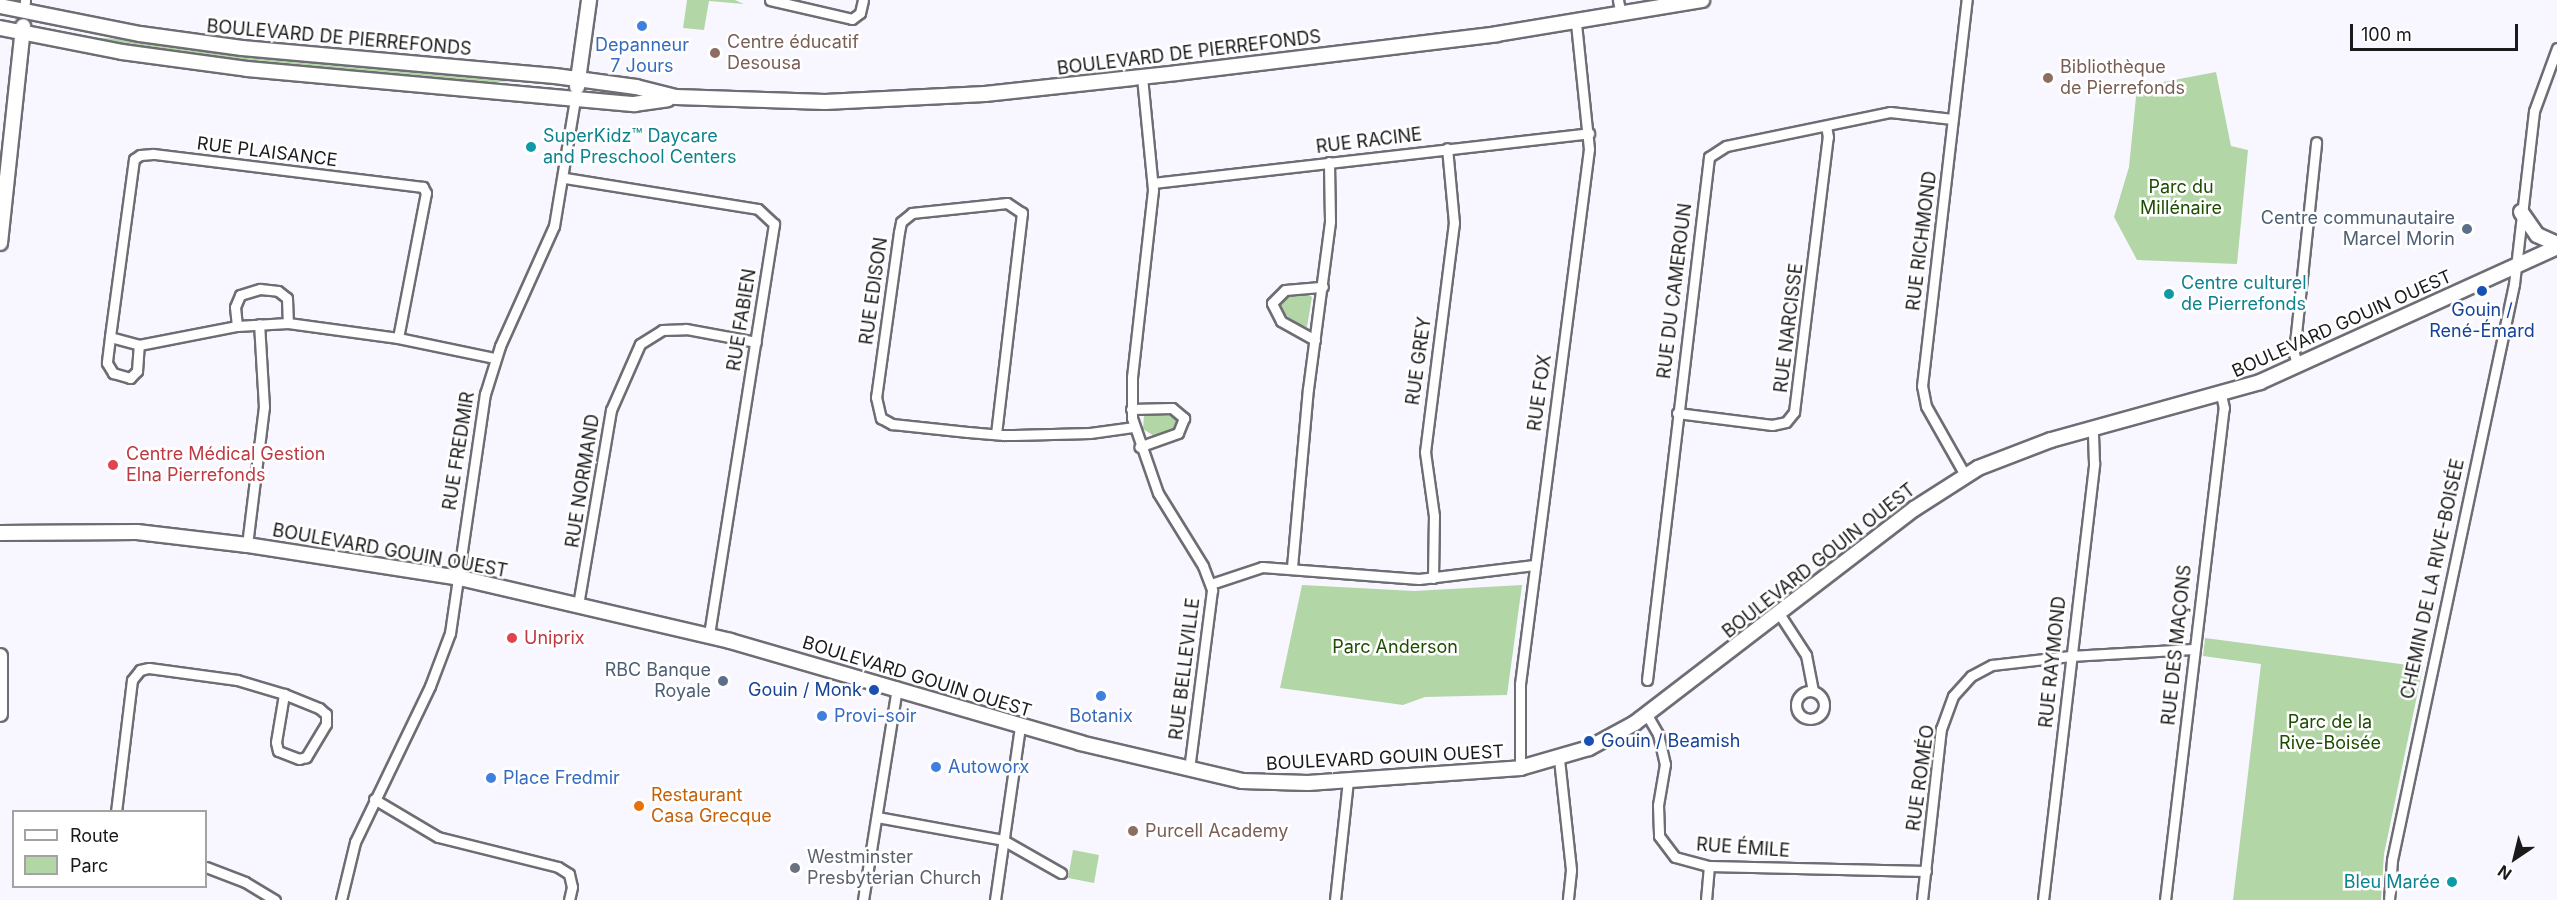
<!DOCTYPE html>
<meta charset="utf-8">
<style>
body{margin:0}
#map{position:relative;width:2557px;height:900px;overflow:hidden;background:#f8f7ff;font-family:Inter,sans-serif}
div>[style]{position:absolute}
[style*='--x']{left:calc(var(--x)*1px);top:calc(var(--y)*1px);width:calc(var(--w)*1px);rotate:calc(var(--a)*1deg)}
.green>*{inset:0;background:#b3d6a6}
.roads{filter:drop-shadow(2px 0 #6e6d74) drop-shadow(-2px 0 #6e6d74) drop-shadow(0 2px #6e6d74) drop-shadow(0 -2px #6e6d74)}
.street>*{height:9px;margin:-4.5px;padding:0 4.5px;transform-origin:4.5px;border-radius:4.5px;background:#fff}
.street>.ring{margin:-4.5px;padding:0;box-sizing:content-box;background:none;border:9px solid #fff;border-radius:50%}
.secondary>*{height:14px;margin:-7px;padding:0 7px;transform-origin:7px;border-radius:7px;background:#fff}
.dots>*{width:16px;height:16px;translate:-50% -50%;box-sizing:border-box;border:3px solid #fff;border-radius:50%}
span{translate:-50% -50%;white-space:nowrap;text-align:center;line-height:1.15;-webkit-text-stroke:5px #fff;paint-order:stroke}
.street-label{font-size:18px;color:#1a1a1c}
.education-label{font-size:18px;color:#785e54}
.left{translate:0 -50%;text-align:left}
.shop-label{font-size:18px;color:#366cbe}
.culture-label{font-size:18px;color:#0d838f}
.right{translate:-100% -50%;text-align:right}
.park-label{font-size:18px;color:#1d4d00}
.service-label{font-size:18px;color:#4e5e75}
.transit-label{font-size:18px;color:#164399}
.health-label{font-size:18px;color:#be3a42}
.food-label{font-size:18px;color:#c56008}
.worship-label{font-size:18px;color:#5b616d}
.legend{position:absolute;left:12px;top:810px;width:195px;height:78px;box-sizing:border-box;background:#fff;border:2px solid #a3a3a4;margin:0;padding:8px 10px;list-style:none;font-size:18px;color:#1a1a1c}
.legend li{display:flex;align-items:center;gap:12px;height:30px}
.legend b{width:30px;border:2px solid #a3a3a4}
.north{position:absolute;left:2485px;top:828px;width:60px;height:60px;-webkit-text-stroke:4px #fff;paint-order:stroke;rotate:215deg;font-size:16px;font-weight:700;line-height:24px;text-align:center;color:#1a1a1c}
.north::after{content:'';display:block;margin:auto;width:21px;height:27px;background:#1a1a1c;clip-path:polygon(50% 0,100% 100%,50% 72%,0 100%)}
.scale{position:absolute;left:2350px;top:24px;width:168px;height:27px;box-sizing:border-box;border:3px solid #1a1a1c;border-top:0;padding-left:8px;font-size:18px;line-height:21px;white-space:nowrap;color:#1a1a1c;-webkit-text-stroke:4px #fff;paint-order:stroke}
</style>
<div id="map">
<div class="green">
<div style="clip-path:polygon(687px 0,735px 0,744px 4px,709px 1px,704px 30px,683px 28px)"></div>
<div style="clip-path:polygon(80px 37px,123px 39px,230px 54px,518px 81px,475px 83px,264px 64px)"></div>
<div style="clip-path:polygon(2216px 72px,2231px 146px,2248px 150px,2237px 264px,2137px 260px,2114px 217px,2129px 167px,2137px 87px)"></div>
<div style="clip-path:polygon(1294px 294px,1306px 293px,1312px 297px,1307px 327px,1293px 322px,1279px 308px,1279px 302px)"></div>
<div style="clip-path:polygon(1171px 413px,1178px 421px,1175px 428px,1154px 436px,1143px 429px,1144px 415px)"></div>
<div style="clip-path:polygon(1302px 585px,1414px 591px,1522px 585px,1507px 695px,1425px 697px,1403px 705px,1280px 688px)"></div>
<div style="clip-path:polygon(2205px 638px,2423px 667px,2384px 854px,2381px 900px,2233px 900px,2261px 664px,2203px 656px)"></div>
<div style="clip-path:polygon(1073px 850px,1099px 855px,1094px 883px,1068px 878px)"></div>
</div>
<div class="roads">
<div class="street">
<div style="--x:770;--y:0;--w:84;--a:13"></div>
<div style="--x:852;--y:19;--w:10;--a:-37"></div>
<div style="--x:860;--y:13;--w:13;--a:-77"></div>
<div style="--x:1618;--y:0;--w:15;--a:79"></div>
<div style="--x:24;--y:12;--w:12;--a:-85"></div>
<div style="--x:1142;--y:77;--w:114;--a:84.4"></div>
<div style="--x:1153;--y:190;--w:188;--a:96.4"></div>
<div style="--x:1132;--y:377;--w:41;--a:90"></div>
<div style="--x:1132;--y:418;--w:79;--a:70.9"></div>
<div style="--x:1158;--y:493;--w:86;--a:58.3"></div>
<div style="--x:1203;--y:566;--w:26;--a:69"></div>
<div style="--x:1212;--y:590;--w:181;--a:97.3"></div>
<div style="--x:565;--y:178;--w:195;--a:9.1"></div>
<div style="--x:758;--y:209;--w:22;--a:43"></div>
<div style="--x:774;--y:224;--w:417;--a:99"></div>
<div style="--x:1153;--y:183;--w:439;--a:-6.5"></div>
<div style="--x:237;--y:326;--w:19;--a:-96"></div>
<div style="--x:235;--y:307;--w:13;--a:-67"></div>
<div style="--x:240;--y:295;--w:21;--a:-17"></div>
<div style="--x:260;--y:289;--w:18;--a:6"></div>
<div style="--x:278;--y:291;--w:11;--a:38"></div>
<div style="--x:287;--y:298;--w:25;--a:88"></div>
<div style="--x:110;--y:337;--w:26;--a:97"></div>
<div style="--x:107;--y:363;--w:12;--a:59"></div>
<div style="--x:113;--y:373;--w:18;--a:16"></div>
<div style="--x:130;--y:378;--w:10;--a:-45"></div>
<div style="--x:137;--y:371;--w:26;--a:-86"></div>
<div style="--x:398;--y:338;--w:148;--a:-79.1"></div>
<div style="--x:426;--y:193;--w:7;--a:-117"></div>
<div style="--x:423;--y:187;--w:272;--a:-173"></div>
<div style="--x:153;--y:154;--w:13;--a:176"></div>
<div style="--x:140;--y:155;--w:7;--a:146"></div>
<div style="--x:134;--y:159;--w:180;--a:97.7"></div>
<div style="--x:110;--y:337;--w:30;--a:15"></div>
<div style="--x:139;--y:345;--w:100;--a:-11"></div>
<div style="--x:237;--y:326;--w:51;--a:-3.4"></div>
<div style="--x:288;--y:323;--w:111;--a:7.8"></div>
<div style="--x:398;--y:338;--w:99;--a:11.7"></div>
<div style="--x:1315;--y:340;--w:39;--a:-151"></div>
<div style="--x:1281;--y:321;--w:20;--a:-117"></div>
<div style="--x:1272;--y:303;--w:18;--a:-45"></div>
<div style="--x:1285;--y:290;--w:38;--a:-5"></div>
<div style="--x:2297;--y:366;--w:13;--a:-103"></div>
<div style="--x:2294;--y:353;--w:212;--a:-84"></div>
<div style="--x:1131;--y:409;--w:41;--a:-1.4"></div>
<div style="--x:1172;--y:408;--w:16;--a:40"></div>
<div style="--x:1184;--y:418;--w:16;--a:112"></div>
<div style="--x:1178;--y:433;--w:41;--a:160.3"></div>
<div style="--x:1677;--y:413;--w:96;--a:7.2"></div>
<div style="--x:1772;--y:425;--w:14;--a:-12"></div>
<div style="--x:1786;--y:422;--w:13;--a:-51"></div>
<div style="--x:1794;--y:412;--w:277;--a:-83"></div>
<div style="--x:1828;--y:137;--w:11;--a:-100"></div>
<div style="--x:996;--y:434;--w:223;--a:-83.3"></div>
<div style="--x:1022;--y:213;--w:18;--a:-146"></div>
<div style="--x:1007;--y:203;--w:96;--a:174"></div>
<div style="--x:912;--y:213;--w:14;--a:141"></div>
<div style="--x:901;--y:222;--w:10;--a:101"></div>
<div style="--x:899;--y:232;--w:167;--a:97.9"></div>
<div style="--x:876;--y:397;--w:22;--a:77"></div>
<div style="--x:881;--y:418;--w:13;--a:29"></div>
<div style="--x:892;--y:424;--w:76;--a:6"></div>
<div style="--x:968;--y:432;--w:36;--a:5"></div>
<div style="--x:1004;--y:435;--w:10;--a:0"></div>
<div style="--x:1014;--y:435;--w:76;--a:-1.5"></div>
<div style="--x:1090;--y:433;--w:43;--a:-7.9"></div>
<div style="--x:1965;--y:475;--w:79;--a:-119.5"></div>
<div style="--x:1926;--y:406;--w:20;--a:-101"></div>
<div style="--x:1922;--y:386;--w:389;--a:-83.4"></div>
<div style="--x:247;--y:545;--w:139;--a:-83"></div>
<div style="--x:264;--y:407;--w:83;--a:-93.4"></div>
<div style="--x:1292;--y:567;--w:179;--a:-84.9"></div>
<div style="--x:1308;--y:389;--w:169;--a:-82.5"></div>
<div style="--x:1330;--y:221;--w:59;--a:-91"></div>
<div style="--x:1433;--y:578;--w:62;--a:-89.1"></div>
<div style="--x:1434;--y:516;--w:65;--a:-98"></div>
<div style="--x:1425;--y:452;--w:231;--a:-82.8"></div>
<div style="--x:1454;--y:223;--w:75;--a:-95.3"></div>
<div style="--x:1211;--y:584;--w:54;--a:-18.4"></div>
<div style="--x:1262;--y:567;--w:157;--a:4.4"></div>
<div style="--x:1419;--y:579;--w:116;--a:-6.9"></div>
<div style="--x:578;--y:605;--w:198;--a:-80.4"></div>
<div style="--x:611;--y:410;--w:72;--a:-66.3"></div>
<div style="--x:640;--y:344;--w:26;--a:-32"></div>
<div style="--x:662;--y:330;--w:24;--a:-2"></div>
<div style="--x:686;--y:329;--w:71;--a:10.5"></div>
<div style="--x:1780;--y:615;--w:48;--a:57"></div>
<div style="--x:1806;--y:655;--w:37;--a:79"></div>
<div style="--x:1647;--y:680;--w:527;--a:-83.24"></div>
<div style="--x:1709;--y:157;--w:20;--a:-33"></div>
<div style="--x:1726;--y:146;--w:167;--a:-11.7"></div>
<div style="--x:1890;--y:112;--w:63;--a:6.3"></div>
<div class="ring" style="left:1796px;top:691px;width:19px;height:19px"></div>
<div style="--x:1647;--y:715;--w:22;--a:60"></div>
<div style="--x:1658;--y:734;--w:31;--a:77"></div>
<div style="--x:1665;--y:764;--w:42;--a:99.7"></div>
<div style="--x:1658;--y:805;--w:31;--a:88"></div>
<div style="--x:1659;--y:836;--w:26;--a:53"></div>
<div style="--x:1675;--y:857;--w:35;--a:15"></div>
<div style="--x:1709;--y:866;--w:217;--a:1.3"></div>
<div style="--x:1559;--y:759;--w:112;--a:83.8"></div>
<div style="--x:1571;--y:870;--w:30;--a:96"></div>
<div style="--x:1520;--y:768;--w:84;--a:-90"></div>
<div style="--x:1520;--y:684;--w:539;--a:-82.65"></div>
<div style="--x:1589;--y:149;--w:127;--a:-95.9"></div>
<div style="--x:374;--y:799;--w:74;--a:30.7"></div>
<div style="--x:438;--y:837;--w:124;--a:14"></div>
<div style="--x:558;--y:867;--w:13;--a:32"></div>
<div style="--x:569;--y:874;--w:13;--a:77"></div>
<div style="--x:572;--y:887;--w:13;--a:103"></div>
<div style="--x:116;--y:812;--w:133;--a:-83.1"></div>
<div style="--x:132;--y:680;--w:13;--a:-51"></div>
<div style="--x:140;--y:670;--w:9;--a:-13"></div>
<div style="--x:149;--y:668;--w:89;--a:7.8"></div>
<div style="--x:237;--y:680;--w:49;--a:16.6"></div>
<div style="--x:284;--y:694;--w:38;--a:22"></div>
<div style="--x:319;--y:708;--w:9;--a:41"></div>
<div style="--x:326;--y:714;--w:10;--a:90"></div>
<div style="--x:326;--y:724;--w:39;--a:121"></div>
<div style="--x:306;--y:757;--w:7;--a:164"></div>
<div style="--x:299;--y:759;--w:22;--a:-159"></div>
<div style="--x:278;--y:751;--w:9;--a:-103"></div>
<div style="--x:276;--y:742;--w:49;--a:-80.5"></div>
<div style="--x:877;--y:817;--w:128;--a:10.3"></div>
<div style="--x:1003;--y:840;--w:67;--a:29.6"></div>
<div style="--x:206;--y:867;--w:42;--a:21"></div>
<div style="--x:245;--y:882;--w:35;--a:31"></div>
<div style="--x:341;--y:900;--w:60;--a:-76.4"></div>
<div style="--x:355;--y:842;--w:173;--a:-64.3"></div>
<div style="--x:430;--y:686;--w:57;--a:-69.3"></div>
<div style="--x:450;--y:633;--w:242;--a:-81.7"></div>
<div style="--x:485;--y:394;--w:50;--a:-72.6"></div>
<div style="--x:500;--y:346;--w:132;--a:-65.8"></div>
<div style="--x:554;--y:226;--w:129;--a:-80.6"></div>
<div style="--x:863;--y:900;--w:216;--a:-80.9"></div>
<div style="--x:995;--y:900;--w:176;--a:-81.8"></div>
<div style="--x:1335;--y:900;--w:120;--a:-83.8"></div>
<div style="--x:1706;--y:900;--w:34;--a:-85"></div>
<div style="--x:1922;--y:900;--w:172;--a:-83.7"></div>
<div style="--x:1941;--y:729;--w:35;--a:-70"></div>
<div style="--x:1953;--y:696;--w:27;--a:-48"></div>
<div style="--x:1971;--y:676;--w:24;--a:-28"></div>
<div style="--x:1992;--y:665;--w:79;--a:-6.6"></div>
<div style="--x:2070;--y:656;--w:123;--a:-3.3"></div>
<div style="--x:2043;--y:900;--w:440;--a:-83.3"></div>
<div style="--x:2094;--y:463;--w:34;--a:-92"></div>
<div style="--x:2165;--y:900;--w:496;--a:-83.2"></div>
<div style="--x:2224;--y:408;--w:13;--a:-103"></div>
<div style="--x:2389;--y:900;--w:40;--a:-85.7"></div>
<div style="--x:2392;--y:860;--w:589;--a:-78.04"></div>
<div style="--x:2514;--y:284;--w:174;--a:-83.4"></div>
<div style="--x:2534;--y:111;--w:67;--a:-69.9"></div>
</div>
<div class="secondary">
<div style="--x:0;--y:6;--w:143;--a:11.3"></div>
<div style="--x:140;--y:34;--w:103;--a:7.8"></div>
<div style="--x:242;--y:48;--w:314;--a:5.1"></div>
<div style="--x:555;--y:76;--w:82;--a:7.7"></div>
<div style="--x:636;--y:87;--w:41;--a:14"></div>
<div style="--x:676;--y:97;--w:149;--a:1.9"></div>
<div style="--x:825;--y:102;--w:160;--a:-2.9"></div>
<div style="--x:985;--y:94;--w:193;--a:-6.2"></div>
<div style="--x:1177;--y:73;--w:322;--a:-6.9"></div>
<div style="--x:1497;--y:34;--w:208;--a:-9.4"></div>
<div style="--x:0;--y:28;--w:124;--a:11.1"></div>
<div style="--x:122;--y:52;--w:126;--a:7.7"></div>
<div style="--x:247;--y:69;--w:389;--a:5.2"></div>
<div style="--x:634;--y:104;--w:34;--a:-8"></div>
<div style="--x:577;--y:87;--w:88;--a:-82.1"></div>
<div style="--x:2521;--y:212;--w:28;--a:55"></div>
<div style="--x:2537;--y:235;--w:22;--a:24"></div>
<div style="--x:0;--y:243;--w:218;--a:-83.9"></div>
<div style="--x:0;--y:533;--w:137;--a:-0.4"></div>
<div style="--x:137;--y:532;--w:111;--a:6.7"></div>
<div style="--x:247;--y:545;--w:216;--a:8.8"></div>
<div style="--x:460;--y:578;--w:277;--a:13.1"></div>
<div style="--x:730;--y:641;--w:365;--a:16.2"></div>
<div style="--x:1080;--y:743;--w:166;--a:13.2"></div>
<div style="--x:1242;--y:781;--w:66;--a:1.7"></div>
<div style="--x:1308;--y:783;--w:213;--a:-4"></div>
<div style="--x:1520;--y:768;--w:72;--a:-16.2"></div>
<div style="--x:1589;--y:748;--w:52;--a:-28.5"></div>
<div style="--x:1635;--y:723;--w:352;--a:-37.5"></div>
<div style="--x:1914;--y:509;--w:76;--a:-32.6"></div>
<div style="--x:1978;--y:468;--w:78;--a:-21"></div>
<div style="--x:2051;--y:440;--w:217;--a:-15.5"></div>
<div style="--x:2260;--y:382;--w:326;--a:-24.4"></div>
<div style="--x:0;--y:656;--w:58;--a:90"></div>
</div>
</div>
<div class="dots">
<div style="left:642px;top:26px;background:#3f7fe0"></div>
<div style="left:715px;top:53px;background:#8d6e63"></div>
<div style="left:2048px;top:78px;background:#8d6e63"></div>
<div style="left:531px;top:147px;background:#0f9aa8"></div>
<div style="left:2467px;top:229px;background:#5c6f8a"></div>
<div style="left:2482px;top:291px;background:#1a4fb4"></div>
<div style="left:2169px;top:294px;background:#0f9aa8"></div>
<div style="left:113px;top:465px;background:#e0444e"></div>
<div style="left:512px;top:638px;background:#e0444e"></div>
<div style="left:723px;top:681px;background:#5c6f8a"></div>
<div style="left:874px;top:690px;background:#1a4fb4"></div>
<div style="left:1101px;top:696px;background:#3f7fe0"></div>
<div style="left:822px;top:716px;background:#3f7fe0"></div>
<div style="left:1589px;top:741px;background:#1a4fb4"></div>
<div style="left:936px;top:767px;background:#3f7fe0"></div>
<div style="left:491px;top:778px;background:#3f7fe0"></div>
<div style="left:639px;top:806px;background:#e8710a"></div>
<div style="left:1133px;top:831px;background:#8d6e63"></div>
<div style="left:795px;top:868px;background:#6b7280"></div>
<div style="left:2452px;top:882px;background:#0f9aa8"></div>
</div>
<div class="street-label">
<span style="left:339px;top:38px;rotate:5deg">BOULEVARD DE PIERREFONDS</span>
<span style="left:1189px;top:53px;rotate:-7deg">BOULEVARD DE PIERREFONDS</span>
<span style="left:1369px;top:141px;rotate:-7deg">RUE RACINE</span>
<span style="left:267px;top:152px;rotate:7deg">RUE PLAISANCE</span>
<span style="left:1922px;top:241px;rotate:-83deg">RUE RICHMOND</span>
<span style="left:874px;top:291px;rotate:-82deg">RUE EDISON</span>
<span style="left:1675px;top:291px;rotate:-83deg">RUE DU CAMEROUN</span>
<span style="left:742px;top:320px;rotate:-81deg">RUE FABIEN</span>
<span style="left:2342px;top:324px;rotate:-24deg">BOULEVARD GOUIN OUEST</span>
<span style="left:1789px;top:328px;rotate:-83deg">RUE NARCISSE</span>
<span style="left:1419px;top:361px;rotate:-82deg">RUE GREY</span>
<span style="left:1540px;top:393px;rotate:-82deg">RUE FOX</span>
<span style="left:459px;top:451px;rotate:-81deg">RUE FREDMIR</span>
<span style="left:583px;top:481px;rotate:-81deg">RUE NORMAND</span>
<span style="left:390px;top:551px;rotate:10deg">BOULEVARD GOUIN OUEST</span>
<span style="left:1819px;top:561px;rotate:-38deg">BOULEVARD GOUIN OUEST</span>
<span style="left:2433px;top:579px;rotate:-78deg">CHEMIN DE LA RIVE-BOISÉE</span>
<span style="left:2177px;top:645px;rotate:-84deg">RUE DES MAÇONS</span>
<span style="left:2053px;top:662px;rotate:-84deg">RUE RAYMOND</span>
<span style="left:1185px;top:669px;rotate:-83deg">RUE BELLEVILLE</span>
<span style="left:917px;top:677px;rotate:17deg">BOULEVARD GOUIN OUEST</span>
<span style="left:1385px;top:758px;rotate:-3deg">BOULEVARD GOUIN OUEST</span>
<span style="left:1921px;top:778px;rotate:-82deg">RUE ROMÉO</span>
<span style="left:1743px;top:848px;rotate:4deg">RUE ÉMILE</span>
</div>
<div class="education-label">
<span class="left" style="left:727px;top:53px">Centre éducatif<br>Desousa</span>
<span class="left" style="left:2060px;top:78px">Bibliothèque<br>de Pierrefonds</span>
<span class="left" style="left:1145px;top:831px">Purcell Academy</span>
</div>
<div class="shop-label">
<span style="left:642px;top:56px">Depanneur<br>7 Jours</span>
<span class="left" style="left:834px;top:716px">Provi-soir</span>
<span style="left:1101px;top:716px">Botanix</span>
<span class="left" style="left:948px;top:767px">Autoworx</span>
<span class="left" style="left:503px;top:778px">Place Fredmir</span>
</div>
<div class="culture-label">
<span class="left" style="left:543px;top:147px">SuperKidz™ Daycare<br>and Preschool Centers</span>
<span class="left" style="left:2181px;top:294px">Centre culturel<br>de Pierrefonds</span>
<span class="right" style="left:2440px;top:882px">Bleu Marée</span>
</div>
<div class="park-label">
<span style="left:2181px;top:198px">Parc du<br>Millénaire</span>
<span style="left:1395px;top:647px">Parc Anderson</span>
<span style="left:2330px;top:733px">Parc de la<br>Rive-Boisée</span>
</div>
<div class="service-label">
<span class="right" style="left:2455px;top:229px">Centre communautaire<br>Marcel Morin</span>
<span class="right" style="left:711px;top:681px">RBC Banque<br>Royale</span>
</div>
<div class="transit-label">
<span style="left:2482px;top:321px">Gouin /<br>René-Émard</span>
<span class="right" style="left:862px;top:690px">Gouin / Monk</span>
<span class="left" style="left:1601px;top:741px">Gouin / Beamish</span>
</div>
<div class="health-label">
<span class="left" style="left:126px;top:465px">Centre Médical Gestion<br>Elna Pierrefonds</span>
<span class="left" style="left:524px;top:638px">Uniprix</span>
</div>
<div class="food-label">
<span class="left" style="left:651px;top:806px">Restaurant<br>Casa Grecque</span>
</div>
<div class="worship-label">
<span class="left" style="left:807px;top:868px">Westminster<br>Presbyterian Church</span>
</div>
<ul class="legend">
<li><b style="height:8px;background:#fff"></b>Route</li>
<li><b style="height:16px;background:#b3d6a6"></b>Parc</li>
</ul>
<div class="north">N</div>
<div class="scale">100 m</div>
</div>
